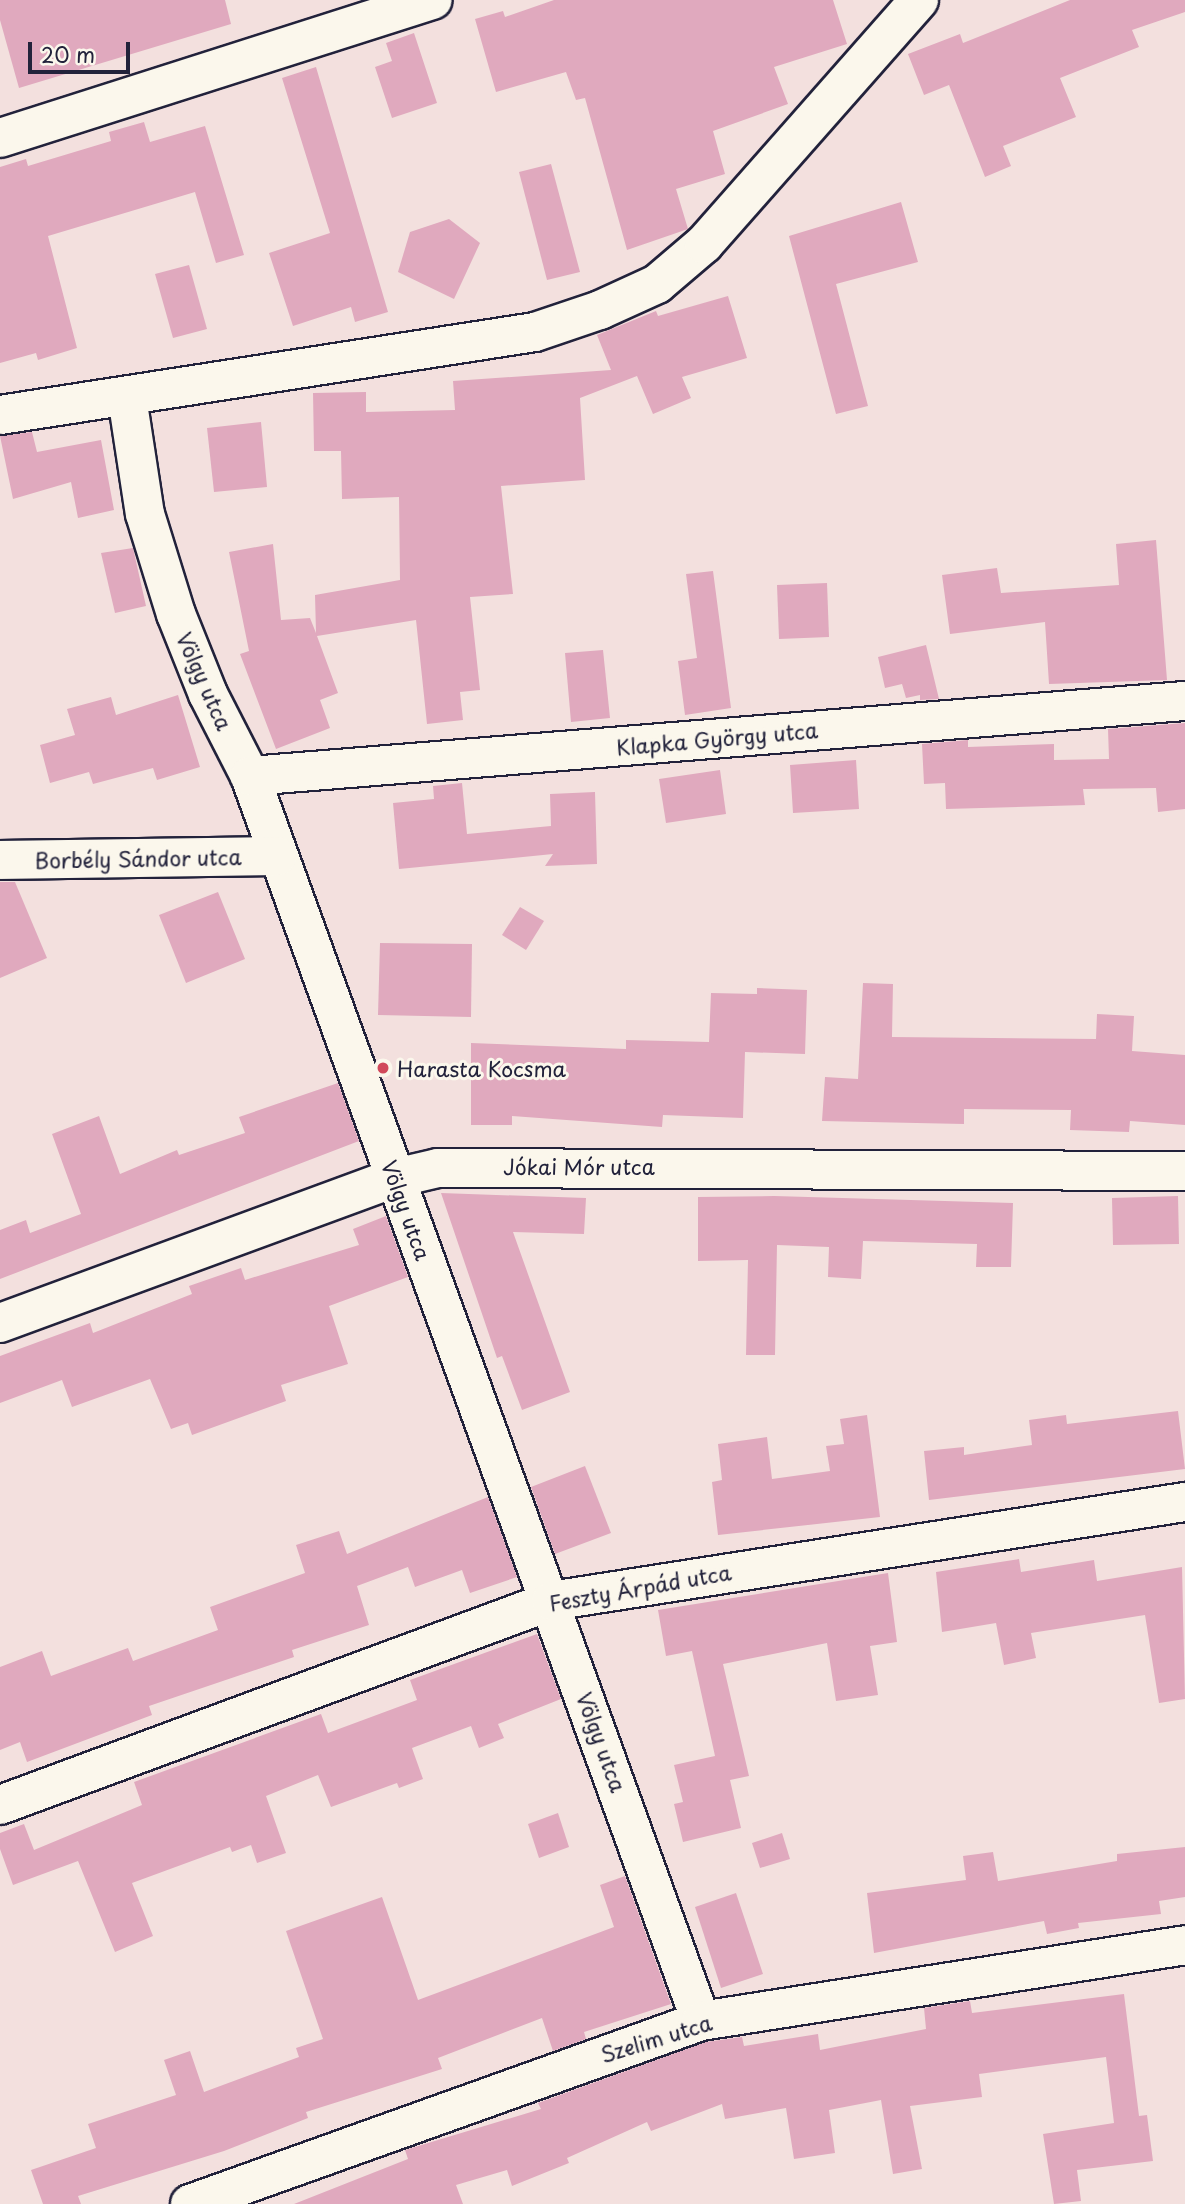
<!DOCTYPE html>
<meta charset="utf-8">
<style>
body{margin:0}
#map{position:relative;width:1185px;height:2204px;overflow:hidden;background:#f3e0de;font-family:"Playpen Sans",sans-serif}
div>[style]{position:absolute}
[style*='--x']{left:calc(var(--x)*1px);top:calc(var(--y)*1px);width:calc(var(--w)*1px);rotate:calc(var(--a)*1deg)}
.building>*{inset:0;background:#e0a9be}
.roads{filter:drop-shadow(2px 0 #22223b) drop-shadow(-2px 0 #22223b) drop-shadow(0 2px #22223b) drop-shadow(0 -2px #22223b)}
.minor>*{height:38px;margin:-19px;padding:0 19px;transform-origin:19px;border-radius:19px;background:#fbf7ec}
.dots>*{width:19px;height:19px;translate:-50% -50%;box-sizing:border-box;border:4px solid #fbf7ec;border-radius:50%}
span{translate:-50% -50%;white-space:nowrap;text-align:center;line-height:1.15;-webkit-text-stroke:6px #fbf7ec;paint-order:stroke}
.street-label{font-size:21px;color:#22223b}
.poi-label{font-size:21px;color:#22223b}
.left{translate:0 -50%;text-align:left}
.scale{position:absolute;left:28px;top:42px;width:102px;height:32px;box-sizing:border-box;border:4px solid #22223b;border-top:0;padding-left:9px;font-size:21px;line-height:24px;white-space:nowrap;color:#22223b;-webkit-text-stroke:5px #fbf7ec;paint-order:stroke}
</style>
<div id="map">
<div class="building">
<div style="clip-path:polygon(0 0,225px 0,231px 24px,19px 88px,0 20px)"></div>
<div style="clip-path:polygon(554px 0,833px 0,847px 44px,774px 67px,788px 104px,713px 131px,725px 174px,676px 189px,688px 229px,627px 250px,585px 98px,576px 100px,566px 72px,496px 92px,475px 19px,503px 11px,505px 17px)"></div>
<div style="clip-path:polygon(1070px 0,1185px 0,1185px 12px,1132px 30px,1139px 47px,1060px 78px,1076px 117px,1003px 146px,1011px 166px,985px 177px,949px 85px,924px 95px,908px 54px,960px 34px,963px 43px)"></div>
<div style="clip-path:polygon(414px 33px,437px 103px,392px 118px,375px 67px,392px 61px,386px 43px)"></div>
<div style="clip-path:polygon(316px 67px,388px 312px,355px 322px,351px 307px,293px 326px,269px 253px,330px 233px,282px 78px)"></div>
<div style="clip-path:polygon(144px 122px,150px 142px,205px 126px,244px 255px,216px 263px,195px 192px,48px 236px,77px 348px,38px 360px,36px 353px,0 363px,0 167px,26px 159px,28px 166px,111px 141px,109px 132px)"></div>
<div style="clip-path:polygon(551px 164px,580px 272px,547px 280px,519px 172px)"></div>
<div style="clip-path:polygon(901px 202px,918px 262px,836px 284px,868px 406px,836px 414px,789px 236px)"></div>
<div style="clip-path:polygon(449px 219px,480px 243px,454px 299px,398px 272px,410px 232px)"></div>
<div style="clip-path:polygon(189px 265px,207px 329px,173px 338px,155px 274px)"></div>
<div style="clip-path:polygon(728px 296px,747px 358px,682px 377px,691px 398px,653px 414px,637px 376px,580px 398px,585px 480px,501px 486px,513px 594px,470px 597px,480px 690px,460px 692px,463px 720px,427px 724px,416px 620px,317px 636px,338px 693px,320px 700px,330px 728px,276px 749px,240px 654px,249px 651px,229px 552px,273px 544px,281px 620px,310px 618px,316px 633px,315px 595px,400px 580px,399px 497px,342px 499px,341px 451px,314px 451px,313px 393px,366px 392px,366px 412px,455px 410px,453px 381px,611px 370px,597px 335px,656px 311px,658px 316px)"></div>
<div style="clip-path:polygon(261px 422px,267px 487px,214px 492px,207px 428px)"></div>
<div style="clip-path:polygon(32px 432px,37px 452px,101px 440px,114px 510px,78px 518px,71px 482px,13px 499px,0 436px)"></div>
<div style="clip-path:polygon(1156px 540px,1167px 680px,1049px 684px,1045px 622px,950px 634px,942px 575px,997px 568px,1001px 593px,1119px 585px,1116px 544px)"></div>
<div style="clip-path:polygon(133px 548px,146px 606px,115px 613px,101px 553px)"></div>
<div style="clip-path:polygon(713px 571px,731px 708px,685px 715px,678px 661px,697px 658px,686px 574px)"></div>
<div style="clip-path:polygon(827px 583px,829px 637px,779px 639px,777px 585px)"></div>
<div style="clip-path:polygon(926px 645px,939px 699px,920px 700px,920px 695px,906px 698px,902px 684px,885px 688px,878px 657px)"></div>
<div style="clip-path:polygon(603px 650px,610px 718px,571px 722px,565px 653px)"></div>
<div style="clip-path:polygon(178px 695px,200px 767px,157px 780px,153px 768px,93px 784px,89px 772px,50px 783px,40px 745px,75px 735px,67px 709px,111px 697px,116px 715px)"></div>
<div style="clip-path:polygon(1185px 723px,1185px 809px,1158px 812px,1156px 788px,1083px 789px,1085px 805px,946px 809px,945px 783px,924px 784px,922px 744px,968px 740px,968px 747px,1054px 744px,1054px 760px,1109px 759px,1108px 729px)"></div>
<div style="clip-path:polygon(856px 760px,859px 809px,793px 813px,790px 765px)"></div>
<div style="clip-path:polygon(720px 770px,726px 814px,666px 823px,659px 779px)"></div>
<div style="clip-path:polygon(462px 783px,467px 834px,551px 826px,550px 794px,595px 792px,597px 864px,545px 866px,553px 854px,399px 869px,393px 803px,434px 799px,433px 786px)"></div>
<div style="clip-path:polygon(0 882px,15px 882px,47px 958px,0 978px)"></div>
<div style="clip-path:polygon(218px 892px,245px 959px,186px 983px,159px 915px)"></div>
<div style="clip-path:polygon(520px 907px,544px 921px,526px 950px,502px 935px)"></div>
<div style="clip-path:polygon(380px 943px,472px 944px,471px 1017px,378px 1015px)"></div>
<div style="clip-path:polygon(863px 983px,893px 984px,892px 1037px,1096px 1039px,1097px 1014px,1134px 1016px,1132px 1051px,1185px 1055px,1185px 1125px,1130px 1121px,1129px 1132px,1070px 1130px,1071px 1110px,964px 1109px,964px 1124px,822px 1121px,825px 1077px,858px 1079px)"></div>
<div style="clip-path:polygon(757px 988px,807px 990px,805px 1054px,745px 1052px,743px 1118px,663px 1115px,662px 1127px,512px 1116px,512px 1125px,471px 1125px,471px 1043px,626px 1049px,626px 1040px,709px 1042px,711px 993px,757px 994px)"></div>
<div style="clip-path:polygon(338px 1083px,359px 1141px,0 1279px,0 1230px,26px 1220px,30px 1233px,81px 1214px,52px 1134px,99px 1116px,120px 1174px,177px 1150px,179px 1155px,245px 1133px,239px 1117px)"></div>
<div style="clip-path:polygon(441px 1193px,586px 1198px,584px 1234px,513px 1232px,570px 1392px,522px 1410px,502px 1356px,497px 1358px)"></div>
<div style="clip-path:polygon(774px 1196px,1013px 1203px,1011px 1267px,976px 1267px,977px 1244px,863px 1241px,861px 1279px,828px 1277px,829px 1247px,777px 1245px,775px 1355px,746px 1355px,748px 1260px,698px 1261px,698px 1197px)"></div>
<div style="clip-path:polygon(1178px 1196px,1179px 1244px,1113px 1245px,1112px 1198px)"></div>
<div style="clip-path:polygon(386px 1216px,408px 1277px,329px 1306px,348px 1364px,281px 1385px,286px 1401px,192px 1435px,188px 1423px,171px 1429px,150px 1379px,72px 1407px,62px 1380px,0 1403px,0 1356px,90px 1323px,93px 1333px,192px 1294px,189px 1286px,241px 1268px,245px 1280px,359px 1245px,353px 1229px)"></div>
<div style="clip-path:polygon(1178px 1411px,1185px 1469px,929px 1500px,924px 1451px,964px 1447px,964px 1455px,1032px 1445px,1029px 1420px,1066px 1415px,1067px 1424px)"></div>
<div style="clip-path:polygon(867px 1415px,880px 1517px,718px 1535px,712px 1482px,722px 1480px,718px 1444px,767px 1437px,772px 1479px,830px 1471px,826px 1446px,844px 1444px,840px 1419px)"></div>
<div style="clip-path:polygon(585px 1466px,611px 1533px,555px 1554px,531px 1487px)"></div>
<div style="clip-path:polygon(488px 1497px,517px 1577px,470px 1593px,462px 1570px,415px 1587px,408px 1567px,357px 1586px,369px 1625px,292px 1650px,294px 1657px,149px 1706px,152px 1715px,27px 1762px,20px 1742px,0 1750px,0 1667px,42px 1651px,51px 1676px,128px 1648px,133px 1661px,218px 1630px,210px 1607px,305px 1573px,296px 1545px,339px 1531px,347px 1554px)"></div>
<div style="clip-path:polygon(1019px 1559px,1021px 1572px,1094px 1560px,1097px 1581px,1182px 1567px,1185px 1699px,1159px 1703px,1145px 1615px,1031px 1633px,1036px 1658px,1004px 1665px,996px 1623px,942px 1632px,936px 1572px)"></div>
<div style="clip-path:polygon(888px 1573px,897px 1642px,870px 1646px,878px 1695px,836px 1701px,827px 1643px,723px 1664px,749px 1776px,730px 1780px,741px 1828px,683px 1842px,674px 1804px,683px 1802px,674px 1765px,715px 1756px,692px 1651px,666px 1656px,658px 1610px)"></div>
<div style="clip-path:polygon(537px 1634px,561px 1699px,498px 1724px,504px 1738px,479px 1748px,471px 1726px,412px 1748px,423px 1779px,399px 1788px,397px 1783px,331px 1807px,318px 1775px,266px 1796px,286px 1853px,257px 1863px,251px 1845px,232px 1852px,230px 1847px,132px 1883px,153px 1936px,115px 1952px,78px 1861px,13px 1885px,0 1849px,0 1833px,24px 1824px,34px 1850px,142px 1805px,134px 1782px,321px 1714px,328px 1733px,417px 1700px,410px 1680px)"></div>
<div style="clip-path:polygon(558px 1813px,569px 1847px,539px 1858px,528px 1824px)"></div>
<div style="clip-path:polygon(782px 1833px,790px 1859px,760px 1868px,752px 1843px)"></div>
<div style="clip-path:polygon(1185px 1847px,1185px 1897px,1159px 1901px,1161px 1914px,1078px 1923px,1079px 1928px,1047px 1934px,1044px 1921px,874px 1953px,867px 1893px,966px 1880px,963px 1856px,993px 1852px,998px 1881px,1117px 1861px,1117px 1854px)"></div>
<div style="clip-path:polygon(625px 1876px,671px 2004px,584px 2032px,586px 2039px,553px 2051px,542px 2018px,438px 2058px,442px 2069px,306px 2112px,308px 2118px,224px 2151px,78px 2196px,81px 2204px,43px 2204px,31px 2170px,96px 2148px,88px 2124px,176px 2095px,164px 2060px,190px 2051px,204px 2092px,299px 2057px,296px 2048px,323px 2039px,286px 1931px,382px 1897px,418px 2000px,614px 1927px,600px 1885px)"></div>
<div style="clip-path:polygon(736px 1893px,763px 1974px,721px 1988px,695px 1907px)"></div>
<div style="clip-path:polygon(1124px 1994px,1139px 2116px,1147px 2115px,1153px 2161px,1077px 2170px,1081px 2201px,1054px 2204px,1043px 2134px,1114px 2123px,1106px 2057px,979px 2074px,982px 2097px,910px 2106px,922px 2169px,893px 2174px,881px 2100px,829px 2110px,835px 2153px,794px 2159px,786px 2108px,725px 2119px,722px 2104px,651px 2131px,647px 2122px,567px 2158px,569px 2163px,512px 2186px,507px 2170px,456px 2185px,463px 2204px,294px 2204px,408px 2159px,405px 2150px,541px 2109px,538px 2103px,706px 2042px,742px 2037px,744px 2046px,818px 2034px,820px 2050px,926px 2029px,924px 2008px,970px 2001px,972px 2013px)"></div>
</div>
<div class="roads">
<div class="minor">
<div style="--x:0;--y:138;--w:454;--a:-17.7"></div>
<div style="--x:127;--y:397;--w:118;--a:81.3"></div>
<div style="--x:145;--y:514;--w:105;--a:72.8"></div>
<div style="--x:176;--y:614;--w:86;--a:68.2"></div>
<div style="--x:208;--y:694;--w:92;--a:62.9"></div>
<div style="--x:250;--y:776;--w:1324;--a:70.09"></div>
<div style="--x:0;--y:415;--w:541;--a:-8.82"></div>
<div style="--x:535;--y:332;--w:69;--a:-18.7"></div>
<div style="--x:600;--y:310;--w:63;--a:-24.5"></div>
<div style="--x:657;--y:284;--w:62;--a:-40.4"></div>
<div style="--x:704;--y:244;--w:325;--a:-48.6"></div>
<div style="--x:250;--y:776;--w:938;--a:-4.59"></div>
<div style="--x:0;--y:860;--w:277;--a:-0.8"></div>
<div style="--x:0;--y:1323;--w:421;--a:-20.2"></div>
<div style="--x:395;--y:1178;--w:44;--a:-13.1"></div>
<div style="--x:438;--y:1168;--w:747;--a:0.23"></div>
<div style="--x:0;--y:1805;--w:588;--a:-20.32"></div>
<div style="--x:551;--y:1601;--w:642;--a:-8.88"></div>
<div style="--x:190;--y:2204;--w:543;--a:-19.7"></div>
<div style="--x:701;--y:2021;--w:490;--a:-8.9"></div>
</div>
</div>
<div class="dots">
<div style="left:383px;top:1068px;background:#d1495b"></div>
</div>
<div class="street-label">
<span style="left:205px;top:681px;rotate:66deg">Völgy utca</span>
<span style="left:717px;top:738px;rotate:-5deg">Klapka György utca</span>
<span style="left:138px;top:858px;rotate:-1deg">Borbély Sándor utca</span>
<span style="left:579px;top:1166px">Jókai Mór utca</span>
<span style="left:407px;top:1210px;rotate:70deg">Völgy utca</span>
<span style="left:640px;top:1587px;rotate:-10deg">Feszty Árpád utca</span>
<span style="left:602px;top:1742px;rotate:70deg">Völgy utca</span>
<span style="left:656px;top:2038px;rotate:-17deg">Szelim utca</span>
</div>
<div class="poi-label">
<span class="left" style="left:397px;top:1068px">Harasta Kocsma</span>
</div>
<div class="scale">20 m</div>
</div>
